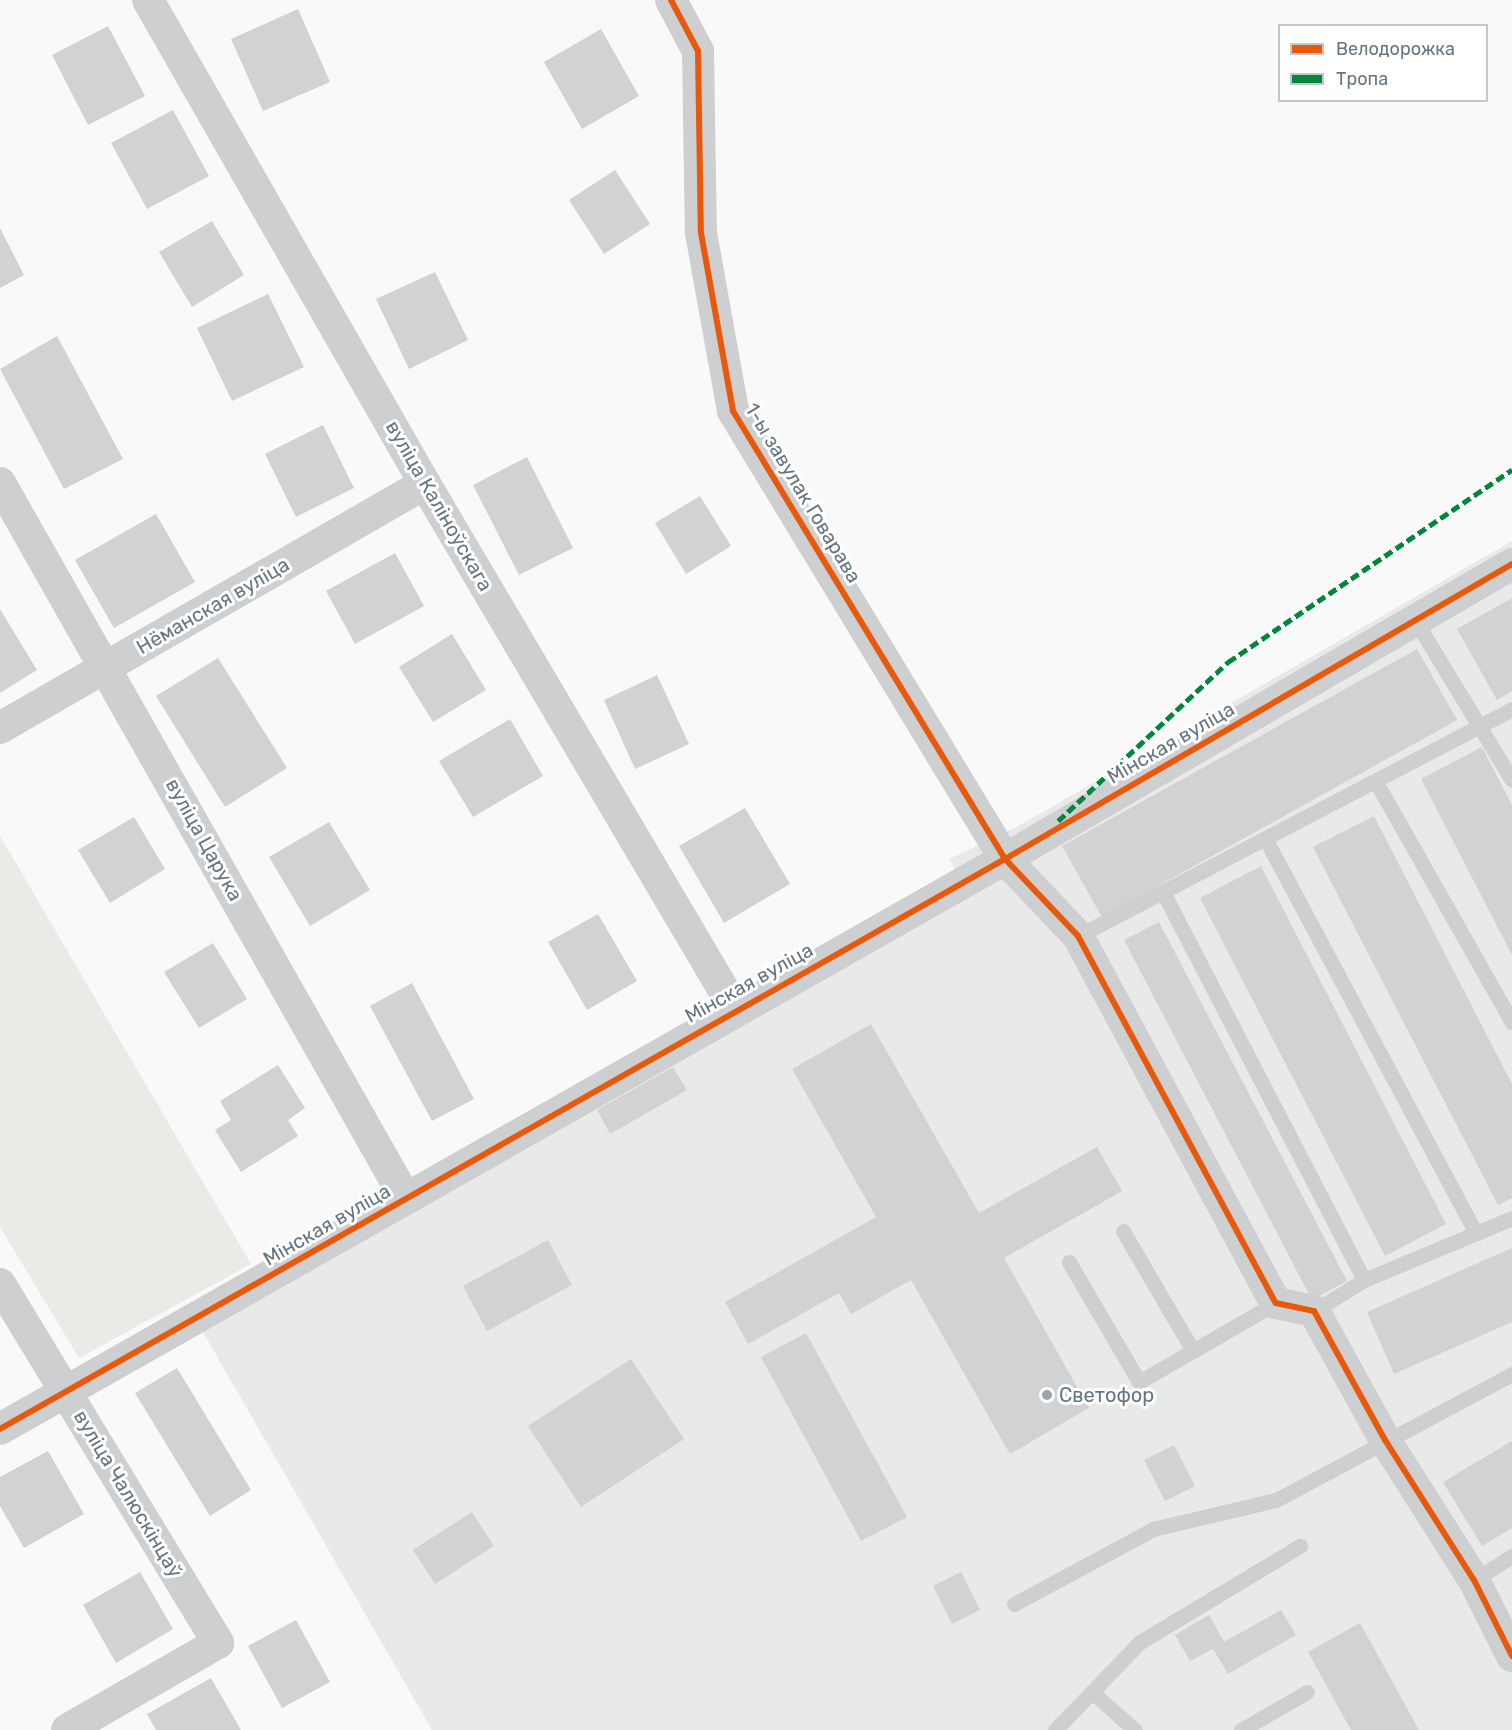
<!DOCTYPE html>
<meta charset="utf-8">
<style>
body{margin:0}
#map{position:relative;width:1512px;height:1730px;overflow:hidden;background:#f9f9f9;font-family:Rubik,sans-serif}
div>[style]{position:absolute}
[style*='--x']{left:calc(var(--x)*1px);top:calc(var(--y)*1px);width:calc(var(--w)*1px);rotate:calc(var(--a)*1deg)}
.built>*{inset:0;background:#e8e9e9}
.green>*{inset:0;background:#e8ebe6}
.building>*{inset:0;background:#d0d2d3}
.lane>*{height:15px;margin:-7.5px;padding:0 7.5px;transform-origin:7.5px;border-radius:7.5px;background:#cecfd0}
.street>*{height:32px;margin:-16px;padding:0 16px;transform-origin:16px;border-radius:16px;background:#cecfd0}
.quiet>*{height:4.5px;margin-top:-2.25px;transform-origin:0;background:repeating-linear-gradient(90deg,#00873e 0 9px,transparent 0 13.5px)}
.cycleway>*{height:6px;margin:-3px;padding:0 3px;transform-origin:3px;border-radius:3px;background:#e8590c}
.dots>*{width:16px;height:16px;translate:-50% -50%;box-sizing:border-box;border:3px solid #fff;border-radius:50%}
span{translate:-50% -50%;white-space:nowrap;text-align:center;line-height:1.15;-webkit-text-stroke:6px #fff;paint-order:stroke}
.street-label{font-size:20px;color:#657683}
.poi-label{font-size:20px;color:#657683}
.left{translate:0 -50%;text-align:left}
.legend{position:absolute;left:1278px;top:24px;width:210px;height:78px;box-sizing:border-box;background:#fff;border:2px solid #c1c8cd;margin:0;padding:8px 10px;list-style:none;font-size:18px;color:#657683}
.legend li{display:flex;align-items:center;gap:12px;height:30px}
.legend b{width:30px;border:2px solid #c1c8cd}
</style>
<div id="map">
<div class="built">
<div style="clip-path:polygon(1512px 541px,1512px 1730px,432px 1730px,203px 1332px,969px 895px,949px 859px,1015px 828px)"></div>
</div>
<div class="green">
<div style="clip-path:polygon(0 836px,251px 1264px,79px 1358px,0 1227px)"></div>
</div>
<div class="building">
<div style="clip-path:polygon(298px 9px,330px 82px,263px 111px,231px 39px)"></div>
<div style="clip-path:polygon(108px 26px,145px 96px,88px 125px,52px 55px)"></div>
<div style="clip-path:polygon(601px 29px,639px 96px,582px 129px,544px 62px)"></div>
<div style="clip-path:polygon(173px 110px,209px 176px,147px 209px,111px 143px)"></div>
<div style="clip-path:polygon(615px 170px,650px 224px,604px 254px,569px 200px)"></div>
<div style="clip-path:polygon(212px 221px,244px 275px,192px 307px,159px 252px)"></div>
<div style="clip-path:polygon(0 228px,24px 275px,0 288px)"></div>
<div style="clip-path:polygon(435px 272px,468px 340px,409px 369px,376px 299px)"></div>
<div style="clip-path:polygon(268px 294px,304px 367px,232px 401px,197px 328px)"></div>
<div style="clip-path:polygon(57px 336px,123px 459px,64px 489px,0 369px)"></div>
<div style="clip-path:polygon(323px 425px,354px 488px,296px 517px,265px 454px)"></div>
<div style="clip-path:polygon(527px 457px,573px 548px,519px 575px,473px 485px)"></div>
<div style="clip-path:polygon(700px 496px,731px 546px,686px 574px,655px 523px)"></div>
<div style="clip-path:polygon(156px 514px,195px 582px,114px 628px,75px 560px)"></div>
<div style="clip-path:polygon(395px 553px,424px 606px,355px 644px,326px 591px)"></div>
<div style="clip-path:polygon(1512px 598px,1512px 691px,1497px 700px,1457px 629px)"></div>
<div style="clip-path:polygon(0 609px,37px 670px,0 693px)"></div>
<div style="clip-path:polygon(452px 634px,486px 690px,433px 722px,399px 667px)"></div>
<div style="clip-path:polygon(1417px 649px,1457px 720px,1102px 917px,1062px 846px)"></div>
<div style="clip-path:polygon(218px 658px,287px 768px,225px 807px,156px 696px)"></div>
<div style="clip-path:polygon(657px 675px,689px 744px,635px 769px,604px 700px)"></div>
<div style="clip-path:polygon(510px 719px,543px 776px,473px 817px,439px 761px)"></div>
<div style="clip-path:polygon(1482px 747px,1512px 805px,1512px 955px,1421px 779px)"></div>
<div style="clip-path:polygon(745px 808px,790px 884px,724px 923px,679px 846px)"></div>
<div style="clip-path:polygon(1374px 816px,1512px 1084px,1512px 1198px,1498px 1205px,1313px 847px)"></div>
<div style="clip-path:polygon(134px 817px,165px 869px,110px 903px,78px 850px)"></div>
<div style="clip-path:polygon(329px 822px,370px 890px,310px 926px,269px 857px)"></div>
<div style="clip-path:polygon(1261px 866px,1446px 1224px,1385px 1256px,1200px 898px)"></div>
<div style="clip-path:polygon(598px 914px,637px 981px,587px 1010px,548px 942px)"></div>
<div style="clip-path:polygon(1159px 922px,1347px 1281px,1312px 1300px,1124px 940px)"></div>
<div style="clip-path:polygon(213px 943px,247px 999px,199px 1028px,164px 972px)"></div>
<div style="clip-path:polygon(412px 983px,474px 1099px,432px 1121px,370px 1006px)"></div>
<div style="clip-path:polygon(871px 1024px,979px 1213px,1097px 1147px,1122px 1191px,1004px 1258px,1089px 1408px,1010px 1454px,911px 1280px,851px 1314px,839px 1293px,748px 1344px,725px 1302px,876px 1217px,792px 1069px)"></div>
<div style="clip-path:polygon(278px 1065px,305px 1108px,288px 1120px,298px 1136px,241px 1172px,215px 1130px,231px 1120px,220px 1101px)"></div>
<div style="clip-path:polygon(673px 1067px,687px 1090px,610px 1134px,597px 1110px)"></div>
<div style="clip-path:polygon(548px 1240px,572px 1285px,487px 1331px,463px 1286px)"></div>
<div style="clip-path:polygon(1512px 1248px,1512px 1322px,1394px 1374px,1367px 1312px)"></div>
<div style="clip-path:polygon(806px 1333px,907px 1517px,861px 1541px,761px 1357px)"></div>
<div style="clip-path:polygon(631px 1359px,684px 1439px,581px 1507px,528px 1426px)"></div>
<div style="clip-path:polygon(177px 1368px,251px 1490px,210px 1516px,135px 1393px)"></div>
<div style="clip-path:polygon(1512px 1441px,1512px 1528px,1482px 1546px,1443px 1482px)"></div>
<div style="clip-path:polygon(1174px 1445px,1195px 1486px,1165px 1501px,1144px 1460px)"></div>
<div style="clip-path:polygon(48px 1451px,84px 1514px,24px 1548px,0 1506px,0 1477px)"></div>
<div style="clip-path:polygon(472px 1512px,494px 1546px,435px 1584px,413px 1550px)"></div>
<div style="clip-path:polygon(140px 1572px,173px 1629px,116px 1663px,83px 1605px)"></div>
<div style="clip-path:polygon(961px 1572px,980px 1610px,952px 1624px,933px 1586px)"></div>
<div style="clip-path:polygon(1281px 1610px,1296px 1635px,1228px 1674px,1213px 1649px,1190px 1661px,1175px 1635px,1209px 1615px,1224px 1642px)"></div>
<div style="clip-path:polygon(296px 1620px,330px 1682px,282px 1708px,248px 1646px)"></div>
<div style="clip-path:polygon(1360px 1623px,1419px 1730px,1351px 1730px,1347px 1723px,1308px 1652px)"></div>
<div style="clip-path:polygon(211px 1678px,241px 1730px,156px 1730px,147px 1714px)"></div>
</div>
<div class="lane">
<div style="--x:1415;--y:620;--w:187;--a:58.8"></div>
<div style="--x:1376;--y:782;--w:276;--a:60.5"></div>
<div style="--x:1266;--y:840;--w:446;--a:61.9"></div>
<div style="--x:1164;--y:894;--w:435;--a:62.6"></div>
<div style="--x:1078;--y:936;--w:490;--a:-27.6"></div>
<div style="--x:1123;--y:1231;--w:139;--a:59.7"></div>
<div style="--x:1069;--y:1262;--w:139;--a:59.7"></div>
<div style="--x:1139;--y:1382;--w:158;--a:-30"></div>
<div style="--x:1314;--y:1311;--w:59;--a:-31.8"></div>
<div style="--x:1364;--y:1280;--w:160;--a:-22.7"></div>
<div style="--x:1474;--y:1580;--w:45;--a:-32.3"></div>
<div style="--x:1014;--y:1604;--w:158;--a:-28.3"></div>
<div style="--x:1153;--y:1529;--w:126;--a:-13.3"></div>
<div style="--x:1276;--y:1500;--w:268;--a:-28.1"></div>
<div style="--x:1092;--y:1692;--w:57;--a:41.5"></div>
<div style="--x:1055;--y:1730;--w:122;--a:-46"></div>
<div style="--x:1140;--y:1642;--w:187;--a:-31"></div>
<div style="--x:1241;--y:1730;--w:76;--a:-29.9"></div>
</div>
<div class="street">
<div style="--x:148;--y:0;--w:558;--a:60.22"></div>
<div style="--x:425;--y:484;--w:610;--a:59.44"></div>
<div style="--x:671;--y:0;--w:58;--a:62.1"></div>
<div style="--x:698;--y:51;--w:182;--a:89.1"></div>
<div style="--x:701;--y:233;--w:181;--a:79.8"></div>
<div style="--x:733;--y:411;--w:524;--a:58.74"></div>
<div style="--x:1005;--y:859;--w:106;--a:46.5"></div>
<div style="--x:1078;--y:936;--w:417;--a:61.7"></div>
<div style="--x:1276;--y:1303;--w:39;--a:12"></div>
<div style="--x:1314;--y:1311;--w:147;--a:61.2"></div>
<div style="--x:1385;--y:1440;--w:166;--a:57.6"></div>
<div style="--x:1474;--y:1580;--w:85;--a:63.4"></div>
<div style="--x:0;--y:483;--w:823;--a:60.45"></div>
<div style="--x:0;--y:728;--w:490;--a:-29.9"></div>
<div style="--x:0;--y:1284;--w:420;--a:58.7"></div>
<div style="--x:218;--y:1643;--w:174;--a:150.1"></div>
<div style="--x:0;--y:1429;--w:1155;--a:-29.56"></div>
<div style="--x:1005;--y:859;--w:587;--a:-30.19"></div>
</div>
<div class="quiet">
<div style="--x:1058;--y:821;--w:233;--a:-43.1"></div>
<div style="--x:1228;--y:662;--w:343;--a:-34.1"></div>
</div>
<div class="cycleway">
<div style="--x:671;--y:0;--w:58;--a:62.1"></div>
<div style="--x:698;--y:51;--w:182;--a:89.1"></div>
<div style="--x:701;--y:233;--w:181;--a:79.8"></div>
<div style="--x:733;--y:411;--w:524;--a:58.74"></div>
<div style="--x:1005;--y:859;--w:106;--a:46.5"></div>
<div style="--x:1078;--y:936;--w:417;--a:61.7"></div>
<div style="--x:1276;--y:1303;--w:39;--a:12"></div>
<div style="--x:1314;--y:1311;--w:147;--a:61.2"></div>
<div style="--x:1385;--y:1440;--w:166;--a:57.6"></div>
<div style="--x:1474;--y:1580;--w:85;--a:63.4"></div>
<div style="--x:0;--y:1429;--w:1155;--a:-29.56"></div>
<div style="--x:1005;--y:859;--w:587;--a:-30.19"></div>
</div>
<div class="dots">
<div style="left:1047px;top:1395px;background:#99a4ac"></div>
</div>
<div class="street-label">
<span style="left:803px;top:493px;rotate:59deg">1-ы завулак Говарава</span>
<span style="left:439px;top:506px;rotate:60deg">вуліца Каліноўскага</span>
<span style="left:213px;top:606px;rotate:-30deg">Нёманская вуліца</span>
<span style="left:1171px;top:743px;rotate:-30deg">Мінская вуліца</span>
<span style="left:204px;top:840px;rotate:61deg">вуліца Царука</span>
<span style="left:749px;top:983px;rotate:-29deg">Мінская вуліца</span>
<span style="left:327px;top:1225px;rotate:-30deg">Мінская вуліца</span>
<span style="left:128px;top:1494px;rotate:59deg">вуліца Чалюскінцаў</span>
</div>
<div class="poi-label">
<span class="left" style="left:1059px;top:1395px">Светофор</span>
</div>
<ul class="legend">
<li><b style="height:8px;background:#e8590c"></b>Велодорожка</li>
<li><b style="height:8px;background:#00873e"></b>Тропа</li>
</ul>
</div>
